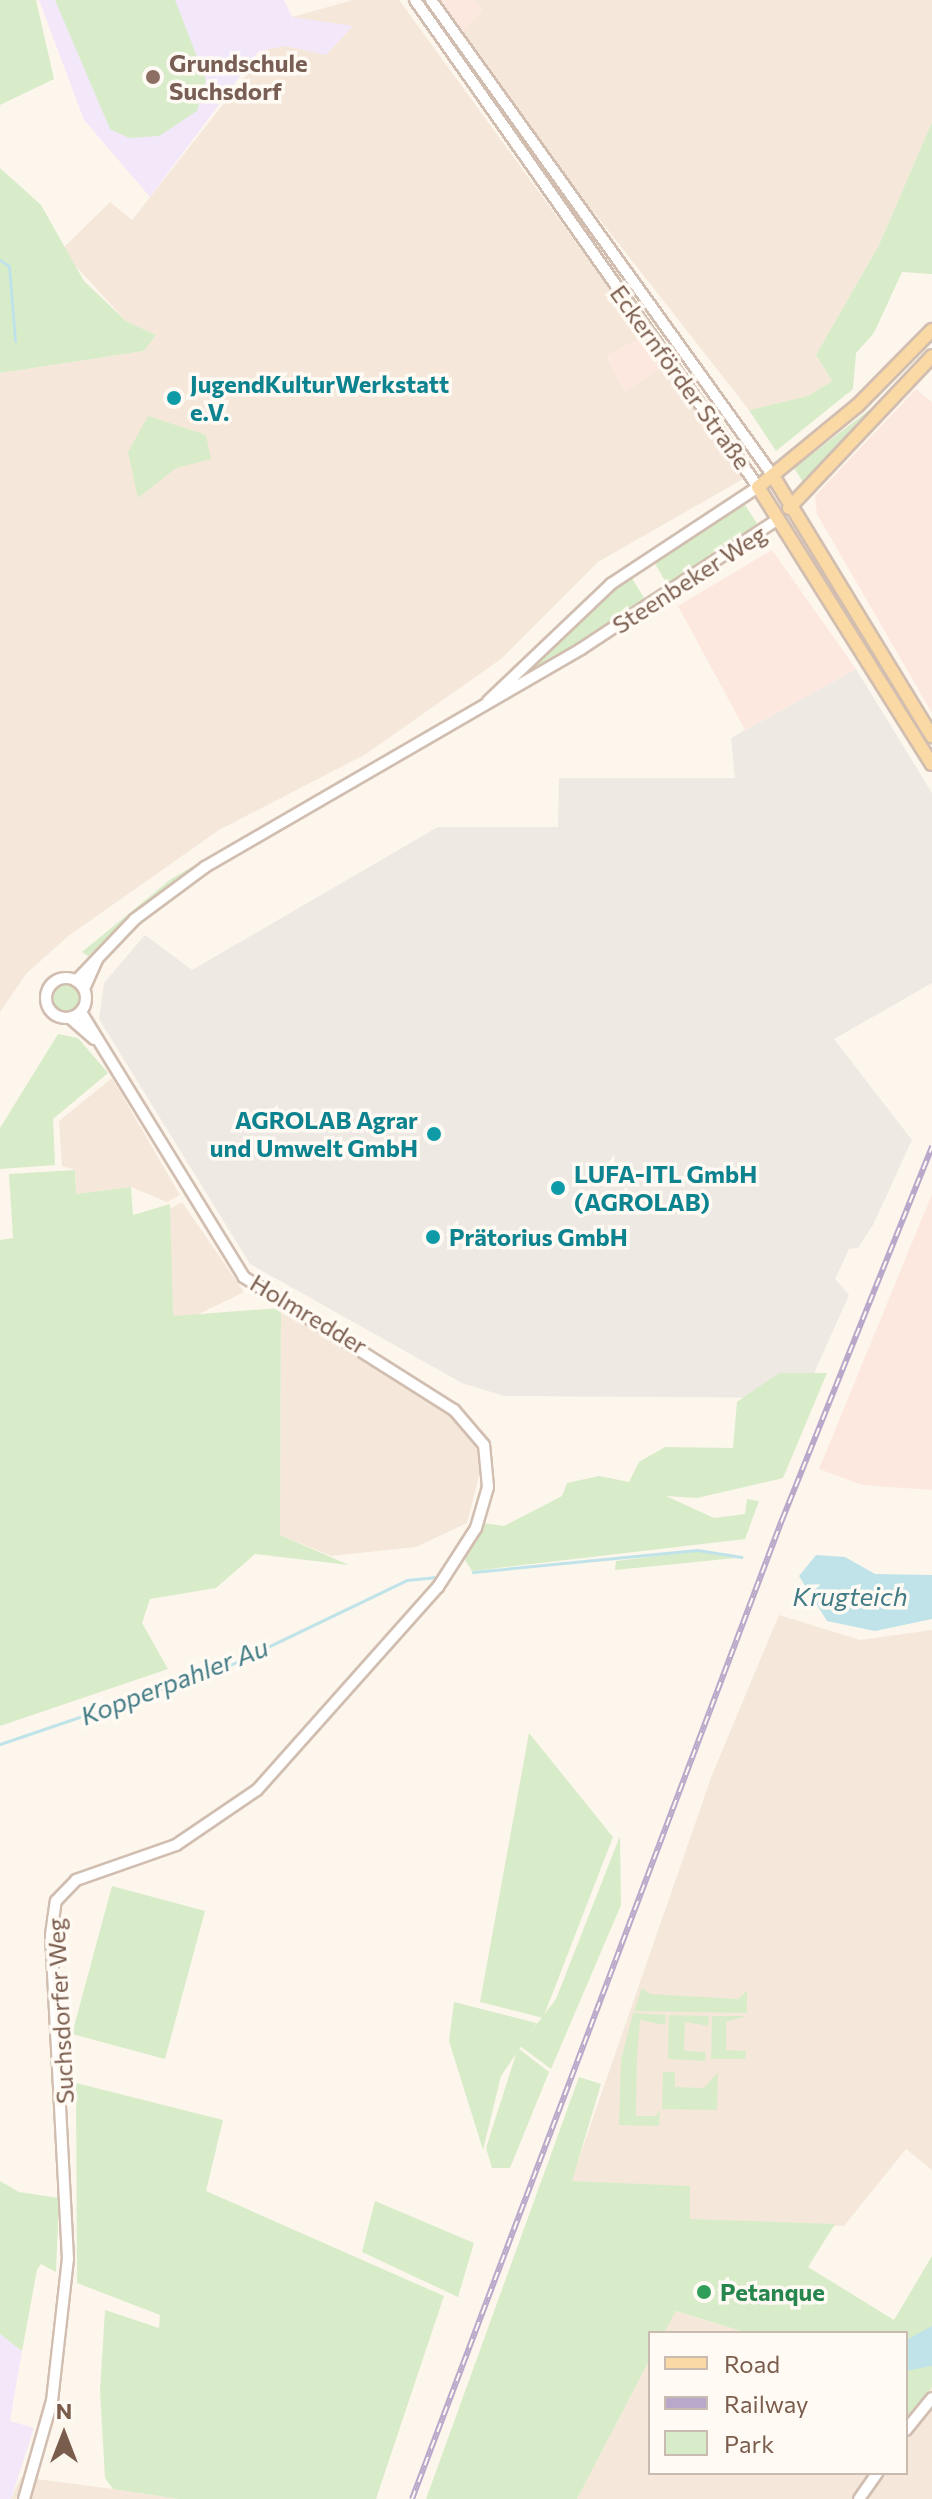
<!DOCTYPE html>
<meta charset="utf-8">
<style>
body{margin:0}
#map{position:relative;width:932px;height:2499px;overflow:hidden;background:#fdf6ec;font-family:Commissioner,sans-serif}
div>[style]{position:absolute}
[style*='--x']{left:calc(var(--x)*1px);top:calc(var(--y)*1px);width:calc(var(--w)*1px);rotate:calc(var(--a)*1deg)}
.residential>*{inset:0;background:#f5e8da}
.commercial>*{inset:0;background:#fde8e0}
.industrial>*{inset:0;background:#efe9e4}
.education>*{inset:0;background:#f3e8fa}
.green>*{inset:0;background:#d8ecc9}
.round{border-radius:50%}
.water>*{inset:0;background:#bfe3e8}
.stream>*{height:3px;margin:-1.5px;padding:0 1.5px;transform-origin:1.5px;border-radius:1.5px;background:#bfe3e8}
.roads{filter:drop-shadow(2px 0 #d1beb0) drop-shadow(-2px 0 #d1beb0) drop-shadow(0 2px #d1beb0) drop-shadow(0 -2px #d1beb0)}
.minor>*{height:10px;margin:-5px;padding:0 5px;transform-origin:5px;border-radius:5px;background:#fff}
.minor>.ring{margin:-5px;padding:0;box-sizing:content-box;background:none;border:10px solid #fff;border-radius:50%}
.major>*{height:12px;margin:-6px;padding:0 6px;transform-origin:6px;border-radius:6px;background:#fbd9a5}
.rail>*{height:6px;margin-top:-3px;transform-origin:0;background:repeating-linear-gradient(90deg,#fffaf3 0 9px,#b9a8c9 0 18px);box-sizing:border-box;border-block:2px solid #b9a8c9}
.dots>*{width:22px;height:22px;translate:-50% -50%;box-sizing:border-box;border:4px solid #fffaf3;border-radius:50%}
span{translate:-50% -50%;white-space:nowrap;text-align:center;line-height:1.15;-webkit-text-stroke:7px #fffaf3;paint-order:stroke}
.education-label{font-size:24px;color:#785e54;font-weight:700}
.left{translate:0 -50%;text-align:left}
.street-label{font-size:24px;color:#7a5c4d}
.culture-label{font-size:24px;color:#0d838f;font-weight:700}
.right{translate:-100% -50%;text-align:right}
.leisure-label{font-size:24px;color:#27864d;font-weight:700}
.water-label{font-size:26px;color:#437c86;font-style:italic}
.legend{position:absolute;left:648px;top:2331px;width:260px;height:144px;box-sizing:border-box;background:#fffaf3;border:2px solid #cabbb1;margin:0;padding:10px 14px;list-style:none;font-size:24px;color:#7a5c4d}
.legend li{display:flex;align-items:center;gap:16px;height:40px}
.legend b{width:40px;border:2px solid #cabbb1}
.north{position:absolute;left:24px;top:2395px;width:80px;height:80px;-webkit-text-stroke:6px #fffaf3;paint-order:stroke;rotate:0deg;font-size:22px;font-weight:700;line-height:32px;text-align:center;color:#7a5c4d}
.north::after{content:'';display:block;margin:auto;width:28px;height:36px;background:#7a5c4d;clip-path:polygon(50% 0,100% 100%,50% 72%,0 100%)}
</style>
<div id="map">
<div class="residential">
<div style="clip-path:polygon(353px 0,399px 0,644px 336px,607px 356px,625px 392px,665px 364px,743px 479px,598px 562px,501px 659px,366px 754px,219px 830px,67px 937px,26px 974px,0 1012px,0 373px,144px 351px,156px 335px,126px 321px,61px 250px,110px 202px,132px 220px,292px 17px)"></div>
<div style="clip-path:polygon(474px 0,932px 0,932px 122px,879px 245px,816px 355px,832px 381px,808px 396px,749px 410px,535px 137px,463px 31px,482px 10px)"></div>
<div style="clip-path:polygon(112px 1078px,180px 1195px,167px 1202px,131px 1187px,76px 1194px,75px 1170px,62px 1166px,59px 1121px)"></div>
<div style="clip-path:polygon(182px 1202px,244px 1292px,197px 1315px,172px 1317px,170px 1209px)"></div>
<div style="clip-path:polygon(281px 1308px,459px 1420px,477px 1445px,480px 1472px,467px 1523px,416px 1547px,331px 1556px,280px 1535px)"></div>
<div style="clip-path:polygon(779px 1615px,860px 1640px,932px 1630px,932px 2170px,906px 2149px,844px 2226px,689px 2219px,690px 2187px,571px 2181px,712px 1775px)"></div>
<div style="clip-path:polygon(675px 2311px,747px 2333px,664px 2333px)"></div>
<div style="clip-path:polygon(650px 2359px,650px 2473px,906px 2473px,906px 2418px,932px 2387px,932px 2499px,577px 2499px)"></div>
<div style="clip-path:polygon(21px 2477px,113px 2489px,179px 2499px,11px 2499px)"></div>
</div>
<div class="commercial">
<div style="clip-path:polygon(441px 0,474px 0,482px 10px,463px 31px)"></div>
<div style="clip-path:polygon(644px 336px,665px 364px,625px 392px,606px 356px)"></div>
<div style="clip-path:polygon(916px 389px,932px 402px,932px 713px,817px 514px,815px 496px)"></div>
<div style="clip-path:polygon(772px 550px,856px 669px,745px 730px,678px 606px)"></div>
<div style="clip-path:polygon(932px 1194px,932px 1490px,862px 1485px,819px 1469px)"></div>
</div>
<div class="industrial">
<div style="clip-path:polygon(856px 669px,932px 793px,932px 983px,834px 1039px,912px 1140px,874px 1223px,858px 1248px,849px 1249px,835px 1279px,849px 1295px,803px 1398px,504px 1396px,462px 1383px,250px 1264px,99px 1019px,104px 983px,145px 935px,192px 970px,438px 827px,558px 827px,559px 778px,735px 778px,731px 738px)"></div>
</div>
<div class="education">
<div style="clip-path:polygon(39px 0,284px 0,292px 17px,353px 26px,326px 55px,286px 46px,259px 51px,150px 197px,84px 120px)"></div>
<div style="clip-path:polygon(0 2334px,22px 2351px,10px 2421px,34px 2428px,11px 2499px,0 2499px)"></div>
</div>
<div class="green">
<div style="clip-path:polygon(0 0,36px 0,54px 79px,0 105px)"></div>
<div style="clip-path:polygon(55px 0,175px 0,206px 80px,197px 111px,159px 136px,129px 138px,110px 129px)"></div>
<div style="clip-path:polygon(932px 122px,932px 274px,902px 272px,874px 333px,856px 353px,853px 389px,776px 451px,749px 410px,808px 396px,832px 381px,816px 355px,879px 245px)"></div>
<div style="clip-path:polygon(0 168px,41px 205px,84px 281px,126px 321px,156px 335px,144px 351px,0 373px)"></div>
<div style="clip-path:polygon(886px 397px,816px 472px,803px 482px,794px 468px)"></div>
<div style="clip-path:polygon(148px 416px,206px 435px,211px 459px,176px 468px,138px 498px,128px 452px)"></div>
<div style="clip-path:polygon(745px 505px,758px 525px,669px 588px,653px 560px)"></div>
<div style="clip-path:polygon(630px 575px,646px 601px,521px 677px,598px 600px)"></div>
<div style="clip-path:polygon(403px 744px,173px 882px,88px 956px,82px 952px,171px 879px)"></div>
<div class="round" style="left:52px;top:983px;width:30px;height:30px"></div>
<div style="clip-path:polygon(58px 1034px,78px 1038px,108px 1073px,53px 1119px,55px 1165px,0 1169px,0 1233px,0 1128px)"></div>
<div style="clip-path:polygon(75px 1170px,76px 1194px,131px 1187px,133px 1215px,170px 1204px,173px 1316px,281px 1308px,280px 1535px,349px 1565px,255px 1554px,216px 1588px,150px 1599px,142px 1623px,168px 1669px,0 1726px,0 1240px,13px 1238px,9px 1174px)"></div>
<div style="clip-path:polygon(779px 1373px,827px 1373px,783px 1478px,697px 1498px,666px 1496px,714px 1518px,745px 1514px,747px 1499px,759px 1501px,745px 1539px,472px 1571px,465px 1560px,483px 1523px,504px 1526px,562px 1496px,567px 1483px,599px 1476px,629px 1482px,639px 1462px,665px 1447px,733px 1448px,737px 1402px)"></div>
<div style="clip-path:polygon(697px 1551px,736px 1558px,615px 1570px,616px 1561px)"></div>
<div style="clip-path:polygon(529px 1733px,613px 1837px,543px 2018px,480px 2002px)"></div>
<div style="clip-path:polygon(620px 1836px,621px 1905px,551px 2069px,520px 2046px,556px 1999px)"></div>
<div style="clip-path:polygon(112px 1886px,205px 1911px,165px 2059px,72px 2034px)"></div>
<div style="clip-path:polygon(642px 1988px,650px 1994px,738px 1999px,747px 1991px,747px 2013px,634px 2011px)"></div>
<div style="clip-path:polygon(454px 2002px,537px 2023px,501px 2076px,483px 2150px,449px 2041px)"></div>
<div style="clip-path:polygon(633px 2013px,666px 2015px,665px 2025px,640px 2020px,637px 2056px,636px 2116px,656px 2116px,660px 2110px,659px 2126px,619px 2125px,621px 2060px)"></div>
<div style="clip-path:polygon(669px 2015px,709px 2016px,708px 2026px,685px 2022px,684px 2051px,706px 2052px,705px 2061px,668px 2059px)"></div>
<div style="clip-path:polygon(712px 2016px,747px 2016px,726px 2022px,726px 2050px,746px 2051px,745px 2059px,711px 2059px)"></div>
<div style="clip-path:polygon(518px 2048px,549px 2072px,510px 2168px,492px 2168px,486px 2148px)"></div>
<div style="clip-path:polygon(663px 2072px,675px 2072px,675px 2087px,704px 2088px,718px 2072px,717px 2110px,662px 2109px)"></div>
<div style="clip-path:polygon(579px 2077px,601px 2084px,572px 2181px,690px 2186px,690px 2219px,835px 2224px,808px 2267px,894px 2320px,932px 2256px,932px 2387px,906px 2418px,906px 2333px,747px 2333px,676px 2311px,664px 2333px,650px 2333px,650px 2359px,577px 2499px,426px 2499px)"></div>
<div style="clip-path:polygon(76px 2083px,223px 2120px,206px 2191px,444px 2296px,376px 2499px,179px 2499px,113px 2489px,105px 2478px,100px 2391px,105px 2310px,159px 2328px,160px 2315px,77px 2283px)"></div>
<div style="clip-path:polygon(0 2181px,19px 2192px,59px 2198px,56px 2272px,41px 2264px,37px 2270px,22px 2351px,0 2334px)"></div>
<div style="clip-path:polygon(375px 2201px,474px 2243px,458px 2297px,362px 2252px)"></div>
</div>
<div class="water">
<div style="clip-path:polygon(816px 1555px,845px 1557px,875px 1574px,932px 1575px,932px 1619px,875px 1631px,827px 1621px,799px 1576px)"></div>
<div style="clip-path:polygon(932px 2326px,932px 2366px,906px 2371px,906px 2340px)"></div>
</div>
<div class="stream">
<div style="--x:0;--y:260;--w:11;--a:34"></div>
<div style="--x:9;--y:266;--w:75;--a:85.4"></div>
<div style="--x:473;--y:1572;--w:225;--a:-5.6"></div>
<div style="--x:697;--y:1550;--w:45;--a:9"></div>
<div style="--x:0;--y:1744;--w:239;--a:-18.8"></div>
<div style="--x:226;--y:1667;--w:201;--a:-25.7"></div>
<div style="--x:407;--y:1580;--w:27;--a:-6"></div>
</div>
<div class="roads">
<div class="minor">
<div style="--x:415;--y:0;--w:596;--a:54.84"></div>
<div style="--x:758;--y:487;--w:176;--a:146.6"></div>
<div style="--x:611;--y:584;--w:170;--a:136.4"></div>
<div style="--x:431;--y:0;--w:586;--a:54.3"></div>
<div class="ring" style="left:46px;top:978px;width:30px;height:30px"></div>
<div style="--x:76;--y:981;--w:86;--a:-46.4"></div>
<div style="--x:135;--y:919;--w:87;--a:-36.6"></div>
<div style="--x:205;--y:867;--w:435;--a:-30.1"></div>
<div style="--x:581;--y:649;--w:236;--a:-33.4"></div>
<div style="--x:84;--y:989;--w:32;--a:-66"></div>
<div style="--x:70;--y:1018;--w:32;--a:41"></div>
<div style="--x:906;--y:2430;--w:41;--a:-50.9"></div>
<div style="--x:24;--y:2499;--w:102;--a:-74.1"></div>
<div style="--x:52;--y:2401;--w:143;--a:-83.6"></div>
<div style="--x:68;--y:2259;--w:324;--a:-93"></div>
<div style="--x:51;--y:1935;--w:34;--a:-82"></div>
<div style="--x:56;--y:1901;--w:29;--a:-46"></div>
<div style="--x:76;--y:1880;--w:106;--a:-19.3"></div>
<div style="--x:176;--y:1845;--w:98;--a:-34.2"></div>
<div style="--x:257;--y:1790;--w:272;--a:-48.3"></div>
<div style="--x:438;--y:1587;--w:70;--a:-57.2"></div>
<div style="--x:476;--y:1528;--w:43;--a:-73.7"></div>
<div style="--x:488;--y:1487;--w:42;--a:-95.4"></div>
<div style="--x:484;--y:1445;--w:46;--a:-130.6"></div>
<div style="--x:454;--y:1410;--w:249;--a:-147.7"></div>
<div style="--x:244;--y:1277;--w:311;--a:-121.6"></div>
<div style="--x:859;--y:2499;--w:32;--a:-55"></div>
</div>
<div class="major">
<div style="--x:932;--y:330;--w:105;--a:134.6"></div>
<div style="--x:858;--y:405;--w:129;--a:140.6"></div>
<div style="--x:758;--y:487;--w:327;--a:57.9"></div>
<div style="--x:773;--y:476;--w:305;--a:58.6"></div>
<div style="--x:789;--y:508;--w:209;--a:-46.7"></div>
</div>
</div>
<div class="rail">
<div style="--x:412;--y:2499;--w:1047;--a:-69.3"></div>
<div style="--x:782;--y:1520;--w:403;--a:-68.1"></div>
</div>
<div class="dots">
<div style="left:153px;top:77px;background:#8d6e63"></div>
<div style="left:174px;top:398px;background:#0f9aa8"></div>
<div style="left:434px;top:1134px;background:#0f9aa8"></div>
<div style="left:558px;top:1188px;background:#0f9aa8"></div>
<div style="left:433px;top:1237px;background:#0f9aa8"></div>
<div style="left:704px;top:2292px;background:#2e9e5b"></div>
</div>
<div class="education-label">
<span class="left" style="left:169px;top:77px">Grundschule<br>Suchsdorf</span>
</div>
<div class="street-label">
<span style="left:681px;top:377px;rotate:54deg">Eckernförder Straße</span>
<span style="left:689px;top:579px;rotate:-33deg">Steenbeker Weg</span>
<span style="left:309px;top:1314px;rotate:31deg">Holmredder</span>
<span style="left:60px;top:2011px;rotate:-93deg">Suchsdorfer Weg</span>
</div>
<div class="culture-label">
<span class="left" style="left:190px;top:398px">JugendKulturWerkstatt<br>e.V.</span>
<span class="right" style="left:418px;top:1134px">AGROLAB Agrar<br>und Umwelt GmbH</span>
<span class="left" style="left:574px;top:1188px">LUFA-ITL GmbH<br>(AGROLAB)</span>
<span class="left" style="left:449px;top:1237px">Prätorius GmbH</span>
</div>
<div class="leisure-label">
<span class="left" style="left:720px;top:2292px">Petanque</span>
</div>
<div class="water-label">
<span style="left:850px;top:1596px">Krugteich</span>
<span style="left:174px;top:1681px;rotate:-21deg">Kopperpahler Au</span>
</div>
<ul class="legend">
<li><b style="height:10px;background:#fbd9a5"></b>Road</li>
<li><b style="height:10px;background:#b9a8c9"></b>Railway</li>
<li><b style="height:22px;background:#d8ecc9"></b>Park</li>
</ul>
<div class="north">N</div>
</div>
